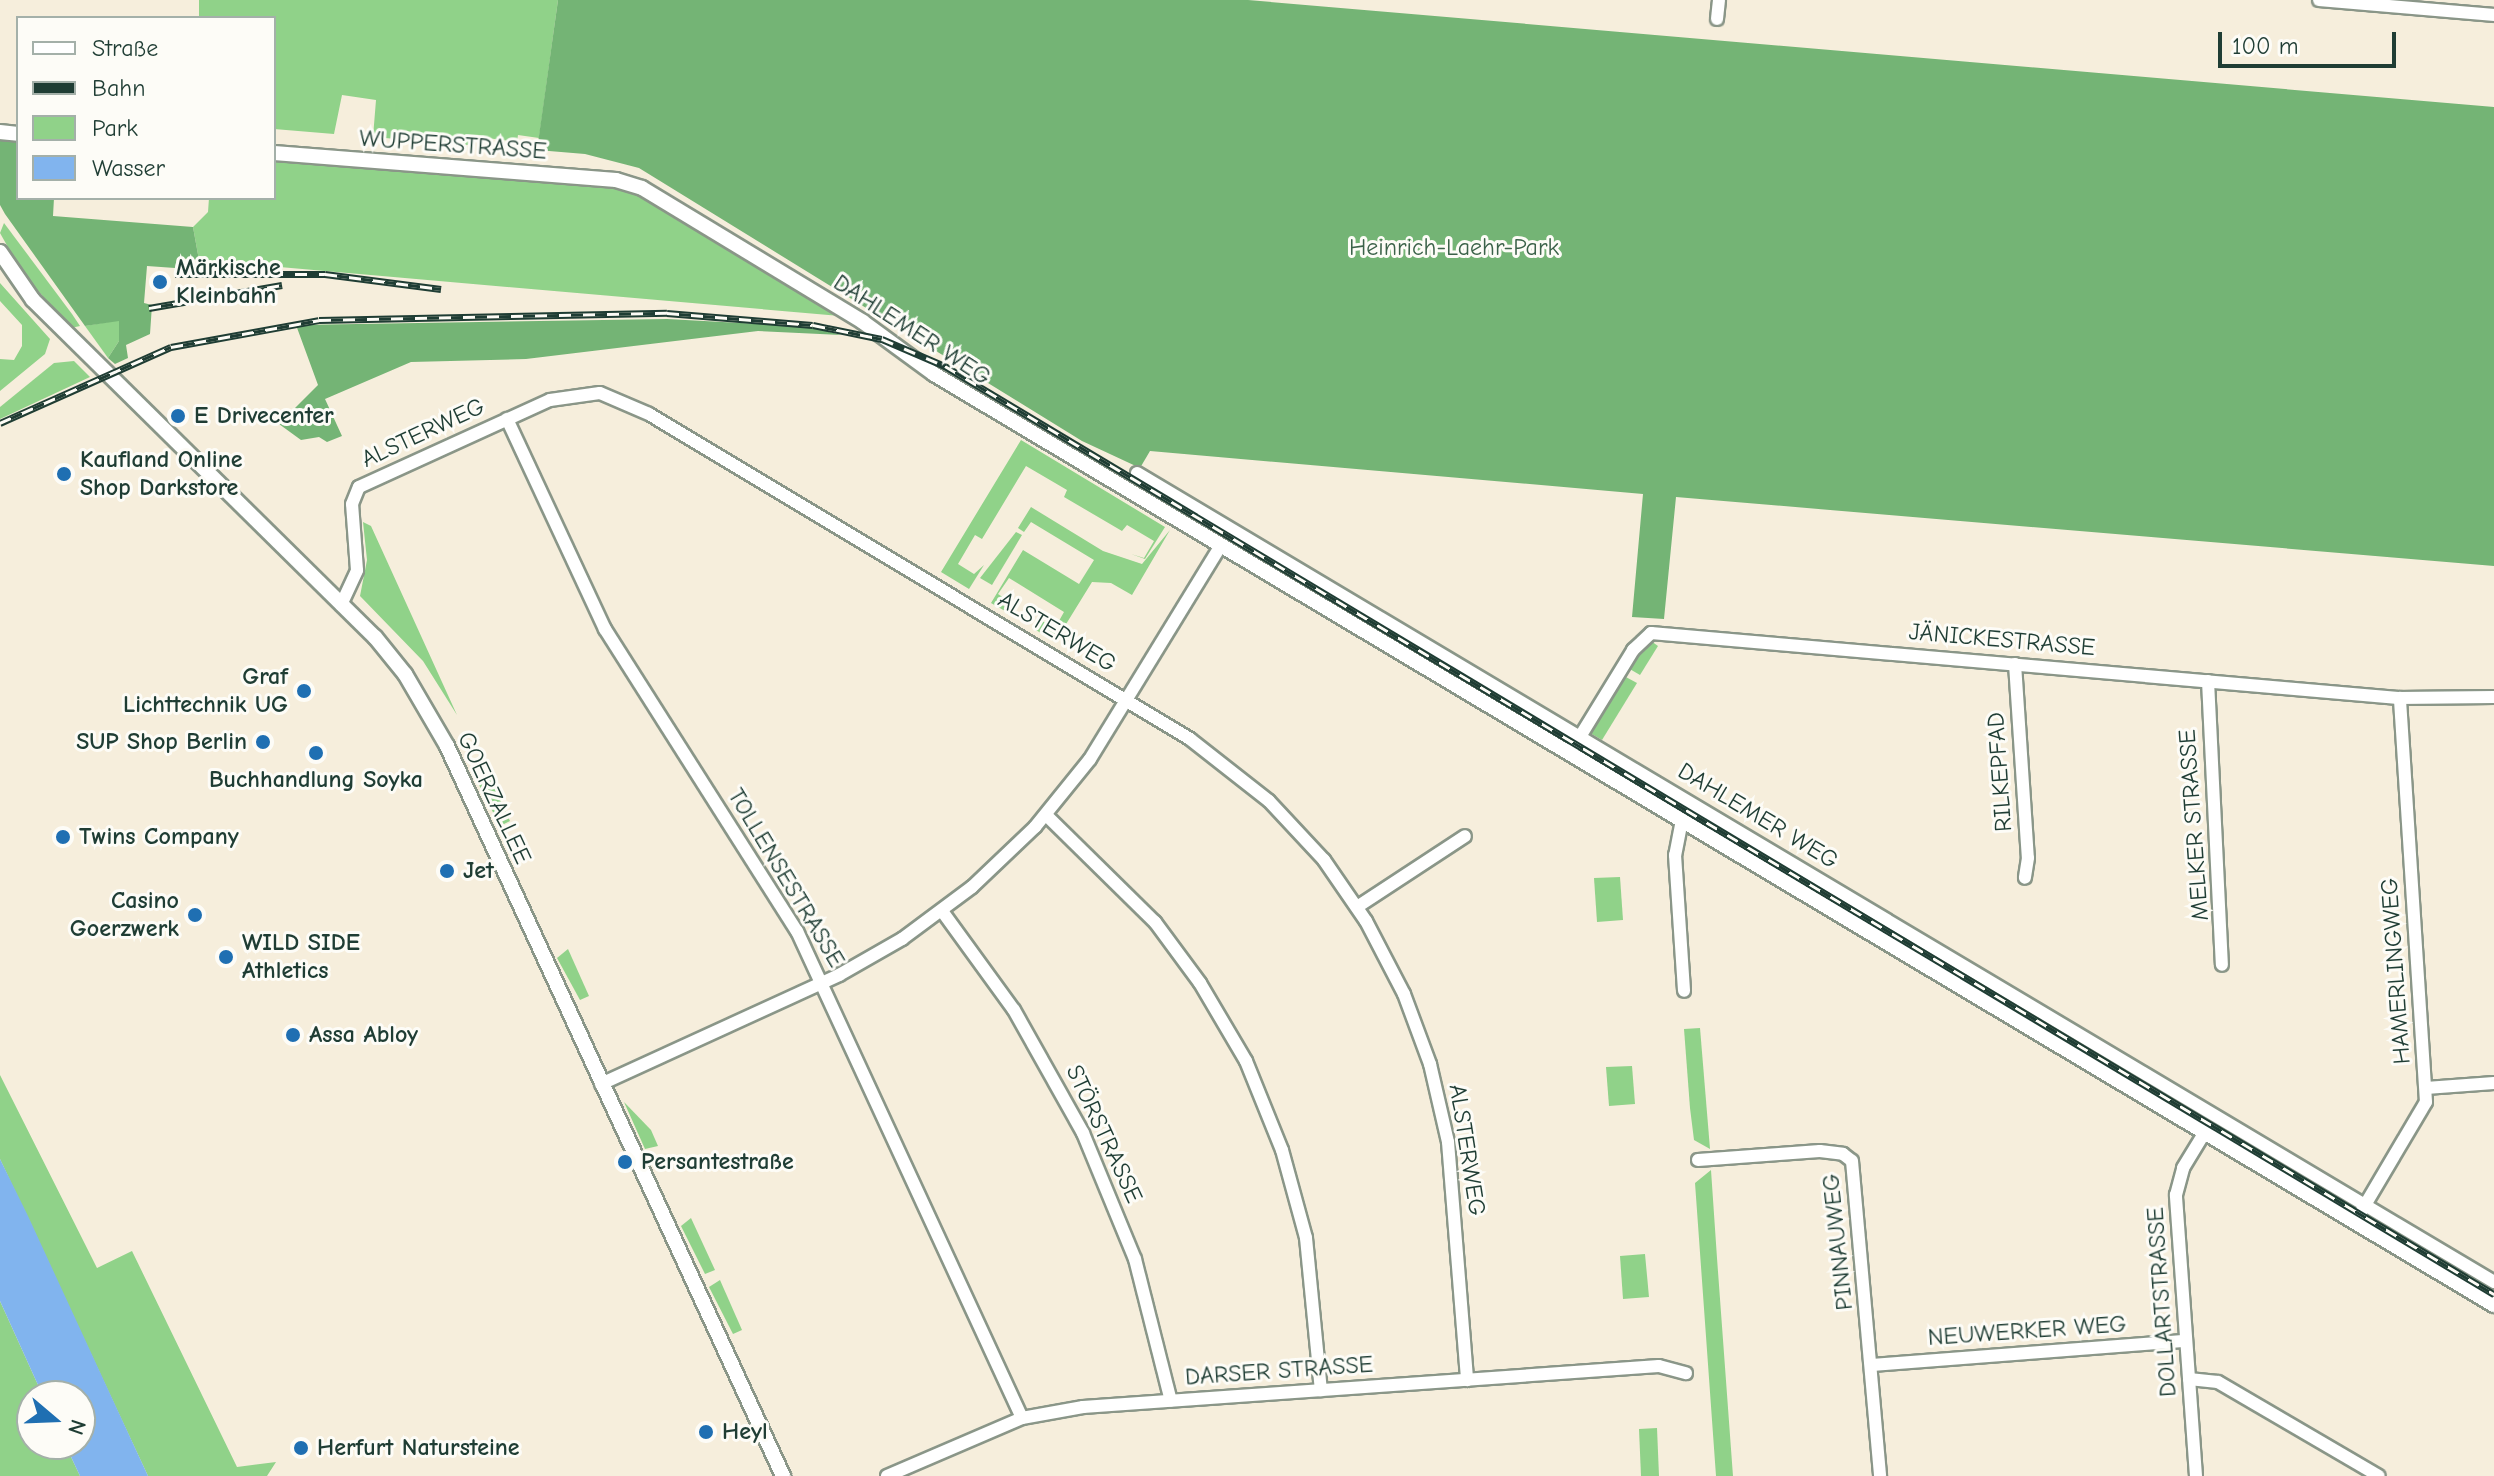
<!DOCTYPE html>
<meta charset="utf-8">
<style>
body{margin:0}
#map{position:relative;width:2494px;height:1476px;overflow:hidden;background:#f6eedc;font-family:"Comic Neue",sans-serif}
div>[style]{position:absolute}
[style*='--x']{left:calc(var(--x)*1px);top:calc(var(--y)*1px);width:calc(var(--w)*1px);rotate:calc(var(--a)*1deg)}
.green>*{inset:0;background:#90d289}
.forest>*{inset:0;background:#74b475}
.water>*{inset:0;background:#81b4ee}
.roads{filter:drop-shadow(2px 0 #8a9688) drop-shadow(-2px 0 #8a9688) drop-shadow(0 2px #8a9688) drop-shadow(0 -2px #8a9688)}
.minor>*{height:12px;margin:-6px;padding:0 6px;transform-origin:6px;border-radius:6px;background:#fff}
.major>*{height:14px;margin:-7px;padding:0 7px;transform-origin:7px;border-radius:7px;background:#fff}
.rail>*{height:7px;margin-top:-3.5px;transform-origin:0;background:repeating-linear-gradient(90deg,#fdfcf7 0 12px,#1f3d34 0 24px);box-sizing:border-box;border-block:2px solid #1f3d34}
.dots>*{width:22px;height:22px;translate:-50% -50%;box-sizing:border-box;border:4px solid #fdfcf7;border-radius:50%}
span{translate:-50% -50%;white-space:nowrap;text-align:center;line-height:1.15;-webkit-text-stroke:6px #fdfcf7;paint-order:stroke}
.street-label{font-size:24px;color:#1f3d34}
.park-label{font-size:24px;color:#3b6249}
.poi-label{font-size:24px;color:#1f3d34;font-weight:700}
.left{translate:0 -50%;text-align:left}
.right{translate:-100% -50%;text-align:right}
.legend{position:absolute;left:16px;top:16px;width:260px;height:184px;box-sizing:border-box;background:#fdfcf7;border:2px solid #a4b0a9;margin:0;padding:10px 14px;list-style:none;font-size:24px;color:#1f3d34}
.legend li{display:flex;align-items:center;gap:16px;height:40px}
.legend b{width:40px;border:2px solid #a4b0a9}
.north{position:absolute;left:16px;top:1380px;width:80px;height:80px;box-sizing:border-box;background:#fdfcf7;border:2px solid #a4b0a9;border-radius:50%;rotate:109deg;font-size:22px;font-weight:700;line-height:32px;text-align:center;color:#1f3d34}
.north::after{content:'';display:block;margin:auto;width:28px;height:36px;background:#1f6fb2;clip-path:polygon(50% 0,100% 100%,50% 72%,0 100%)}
.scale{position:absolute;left:2218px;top:32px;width:178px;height:36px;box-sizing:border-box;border:4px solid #1f3d34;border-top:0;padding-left:10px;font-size:24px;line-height:28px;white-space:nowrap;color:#1f3d34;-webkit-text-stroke:6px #fdfcf7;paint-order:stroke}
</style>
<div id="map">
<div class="green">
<div style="clip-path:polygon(199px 0,558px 0,539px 138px,518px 135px,517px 142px,472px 136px,469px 145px,373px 137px,376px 100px,342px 95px,334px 134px,274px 129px,274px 18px,199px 18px)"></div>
<div style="clip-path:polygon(274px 159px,629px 190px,840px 316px,199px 260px,193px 227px,208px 212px,209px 198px,274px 198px)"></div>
<div style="clip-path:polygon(4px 223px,72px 314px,80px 326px,71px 328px,23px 274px,0 233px)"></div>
<div style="clip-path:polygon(0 283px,50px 339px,45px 354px,0 391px,0 359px,14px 360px,22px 346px,22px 325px,0 301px)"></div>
<div style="clip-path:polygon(119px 320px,119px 341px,108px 358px,85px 326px)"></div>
<div style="clip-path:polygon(74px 361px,90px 377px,0 419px,0 407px,54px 363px)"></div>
<div style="clip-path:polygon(1021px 440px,1165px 527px,1145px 559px,1131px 554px,1144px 558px,1154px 541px,1127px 525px,1122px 531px,1064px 497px,1067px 490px,1026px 466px,982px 539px,975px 535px,958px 564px,974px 574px,984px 565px,969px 589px,941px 572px)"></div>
<div style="clip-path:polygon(1031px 507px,1103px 551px,1142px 564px,1170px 530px,1132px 595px,1111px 583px,1092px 582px,1055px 642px,1036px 630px,1042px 621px,1055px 628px,1064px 612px,1009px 578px,998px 594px,1010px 602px,1005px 611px,991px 603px,1023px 550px,1079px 584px,1094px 560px,1031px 522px,1024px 532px,1018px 528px)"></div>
<div style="clip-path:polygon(363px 522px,371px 526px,457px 715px,423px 661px,360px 596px,367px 560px)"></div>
<div style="clip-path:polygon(1016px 532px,1022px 535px,992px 585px,980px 578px)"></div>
<div style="clip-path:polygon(1651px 641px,1658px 646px,1640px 675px,1628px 668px)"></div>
<div style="clip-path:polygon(1624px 676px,1637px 683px,1602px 740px,1590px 733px)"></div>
<div style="clip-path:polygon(488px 774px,510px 821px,500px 826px,477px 781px)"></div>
<div style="clip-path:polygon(1652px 784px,1834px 894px,1834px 902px,1646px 792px)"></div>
<div style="clip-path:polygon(1620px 877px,1623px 920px,1597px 922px,1594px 878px)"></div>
<div style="clip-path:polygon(1884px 924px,1981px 982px,1978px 988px,1883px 933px)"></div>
<div style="clip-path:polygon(568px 949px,589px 996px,580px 1000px,557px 958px)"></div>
<div style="clip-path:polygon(1990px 986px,1994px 992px,2054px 1028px,2048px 1031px,1987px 996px)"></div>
<div style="clip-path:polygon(1700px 1028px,1710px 1149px,1694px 1140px,1690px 1108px,1684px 1029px)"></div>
<div style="clip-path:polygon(1632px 1066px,1635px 1104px,1609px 1106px,1606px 1067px)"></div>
<div style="clip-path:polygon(0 1075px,97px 1268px,132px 1251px,237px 1467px,276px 1462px,267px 1476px,148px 1476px,0 1159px)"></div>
<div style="clip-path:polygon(624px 1102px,651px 1130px,658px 1146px,645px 1149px)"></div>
<div style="clip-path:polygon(2220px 1122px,2276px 1158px,2273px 1164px,2214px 1131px)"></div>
<div style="clip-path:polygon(2286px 1163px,2355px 1202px,2353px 1205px,2347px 1210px,2282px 1171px)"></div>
<div style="clip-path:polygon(1711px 1170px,1717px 1258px,1733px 1476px,1716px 1476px,1695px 1183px)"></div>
<div style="clip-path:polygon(691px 1218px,715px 1270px,705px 1274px,681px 1226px)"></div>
<div style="clip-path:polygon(1645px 1254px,1649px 1297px,1623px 1299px,1620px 1256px)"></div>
<div style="clip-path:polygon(720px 1280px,742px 1330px,733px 1334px,709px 1287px)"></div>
<div style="clip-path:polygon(0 1301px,43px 1396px,32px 1396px,32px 1444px,65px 1444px,80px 1476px,0 1476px)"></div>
<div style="clip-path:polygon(1657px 1428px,1659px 1476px,1641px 1476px,1639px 1429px)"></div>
</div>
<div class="forest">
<div style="clip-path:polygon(558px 0,1248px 0,2494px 107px,2494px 566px,1676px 497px,1664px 619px,1632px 617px,1643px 494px,1150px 451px,1140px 468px,1082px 441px,639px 168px,585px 154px,537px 150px)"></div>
<div style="clip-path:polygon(0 139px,18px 140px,18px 198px,54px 198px,53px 216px,193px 227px,199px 260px,177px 258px,175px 268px,147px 266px,144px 303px,152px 305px,150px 334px,126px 345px,128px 358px,115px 364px,108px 358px,119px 341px,119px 321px,85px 326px,5px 214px,0 205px)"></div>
<div style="clip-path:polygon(667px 319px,812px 327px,841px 335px,758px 331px,526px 359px,411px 362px,325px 399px,342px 436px,327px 442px,319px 437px,301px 440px,279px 424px,318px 385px,296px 325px)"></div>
</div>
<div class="water">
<div style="clip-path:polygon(0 1159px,28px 1216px,148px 1476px,80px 1476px,65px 1444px,80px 1444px,80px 1396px,43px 1396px,0 1301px)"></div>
</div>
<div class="roads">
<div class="minor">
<div style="--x:2319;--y:0;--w:176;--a:4.9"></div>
<div style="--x:1717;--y:19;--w:19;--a:-84"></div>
<div style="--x:507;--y:419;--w:232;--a:65"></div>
<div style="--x:605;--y:629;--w:358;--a:57.6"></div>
<div style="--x:797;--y:931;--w:536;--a:65.2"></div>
<div style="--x:1137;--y:473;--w:1580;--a:30.8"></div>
<div style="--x:341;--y:605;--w:38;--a:-65"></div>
<div style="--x:357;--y:570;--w:66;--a:-94.3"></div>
<div style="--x:352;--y:504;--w:18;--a:-68"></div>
<div style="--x:359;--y:487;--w:210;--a:-24.5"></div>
<div style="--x:550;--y:400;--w:50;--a:-8"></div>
<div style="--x:600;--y:393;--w:53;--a:23.2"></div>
<div style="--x:649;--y:414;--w:631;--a:30.99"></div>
<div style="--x:1190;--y:739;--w:100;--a:38.1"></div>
<div style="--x:1269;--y:801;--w:81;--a:47"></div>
<div style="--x:1324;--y:860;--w:74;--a:55.5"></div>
<div style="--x:1366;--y:921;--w:82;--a:62.5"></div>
<div style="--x:1404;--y:994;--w:75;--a:69.6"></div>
<div style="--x:1430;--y:1064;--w:80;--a:77"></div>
<div style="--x:1448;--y:1142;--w:239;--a:85.4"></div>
<div style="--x:2015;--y:664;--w:194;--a:86.2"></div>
<div style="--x:2028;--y:858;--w:20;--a:99"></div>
<div style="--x:2208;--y:681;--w:284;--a:87.2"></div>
<div style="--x:1570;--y:753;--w:121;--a:-58.5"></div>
<div style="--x:1633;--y:650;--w:25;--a:-43"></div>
<div style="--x:1651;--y:633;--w:750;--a:4.97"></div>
<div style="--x:2398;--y:698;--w:96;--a:-0.6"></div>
<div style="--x:1046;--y:815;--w:153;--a:44.5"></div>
<div style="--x:1155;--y:922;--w:76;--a:53.6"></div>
<div style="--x:1200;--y:983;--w:91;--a:59.5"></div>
<div style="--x:1246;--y:1061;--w:96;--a:68"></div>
<div style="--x:1282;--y:1150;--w:91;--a:74.7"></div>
<div style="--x:1306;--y:1238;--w:153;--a:84.4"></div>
<div style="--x:1682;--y:820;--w:36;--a:101"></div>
<div style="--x:1675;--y:855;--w:136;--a:86.2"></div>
<div style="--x:1357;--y:907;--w:129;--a:-33.3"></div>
<div style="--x:942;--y:911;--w:122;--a:54"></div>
<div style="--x:1014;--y:1010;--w:141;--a:60.7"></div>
<div style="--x:1083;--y:1133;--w:136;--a:67.6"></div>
<div style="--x:1135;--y:1259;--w:146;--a:75.8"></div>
<div style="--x:601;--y:1084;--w:262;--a:-24.6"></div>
<div style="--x:839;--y:975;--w:73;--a:-29.7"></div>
<div style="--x:902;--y:939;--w:87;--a:-36.6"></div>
<div style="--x:972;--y:887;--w:87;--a:-43.6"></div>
<div style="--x:1035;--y:827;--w:87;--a:-51"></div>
<div style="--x:1090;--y:759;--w:251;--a:-58.5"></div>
<div style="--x:2426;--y:1088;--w:68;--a:-4.2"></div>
<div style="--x:1698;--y:1160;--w:122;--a:-4.2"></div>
<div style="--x:1820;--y:1151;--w:23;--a:7"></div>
<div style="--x:1843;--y:1154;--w:11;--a:38"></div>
<div style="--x:1852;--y:1161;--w:316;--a:84.9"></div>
<div style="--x:2355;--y:1222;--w:139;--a:-59.4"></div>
<div style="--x:2426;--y:1102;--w:405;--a:-93.7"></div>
<div style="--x:1872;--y:1365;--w:315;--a:-4.4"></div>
<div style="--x:2189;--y:1379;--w:29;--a:6"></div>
<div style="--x:2218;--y:1382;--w:186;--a:30.3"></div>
<div style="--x:887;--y:1476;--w:147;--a:-23.2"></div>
<div style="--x:1022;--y:1418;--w:62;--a:-10.2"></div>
<div style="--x:1083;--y:1407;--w:577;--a:-4.07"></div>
<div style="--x:1659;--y:1366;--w:28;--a:15"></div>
<div style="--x:2196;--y:1476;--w:282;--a:-94.1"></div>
<div style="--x:2176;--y:1195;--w:28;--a:-75"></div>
<div style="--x:2183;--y:1168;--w:42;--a:-58.6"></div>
</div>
<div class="major">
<div style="--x:0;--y:132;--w:18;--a:6"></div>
<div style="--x:274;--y:153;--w:343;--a:4.5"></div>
<div style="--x:616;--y:180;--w:27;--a:17"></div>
<div style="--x:642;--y:188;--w:258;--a:31.2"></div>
<div style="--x:863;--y:322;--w:88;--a:36.2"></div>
<div style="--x:934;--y:374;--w:1817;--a:30.83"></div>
<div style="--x:0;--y:252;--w:58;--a:55.5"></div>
<div style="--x:33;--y:300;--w:480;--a:44.6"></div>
<div style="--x:375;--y:637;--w:48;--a:51"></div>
<div style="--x:405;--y:674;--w:83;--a:59.7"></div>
<div style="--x:447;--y:746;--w:804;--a:65.28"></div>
</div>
</div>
<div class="rail">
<div style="--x:175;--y:274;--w:150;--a:0"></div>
<div style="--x:325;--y:274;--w:117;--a:7.4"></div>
<div style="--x:149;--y:308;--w:135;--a:-9.8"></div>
<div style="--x:0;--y:423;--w:187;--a:-24"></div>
<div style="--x:171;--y:347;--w:150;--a:-10.3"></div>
<div style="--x:319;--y:320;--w:348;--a:-1.2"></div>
<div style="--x:667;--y:313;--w:146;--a:4.7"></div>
<div style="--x:813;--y:325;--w:70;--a:11.5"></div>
<div style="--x:882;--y:339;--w:69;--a:23.2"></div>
<div style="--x:945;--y:366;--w:1806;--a:30.93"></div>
</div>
<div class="dots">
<div style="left:160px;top:282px;background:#1f6fb2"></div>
<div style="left:178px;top:416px;background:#1f6fb2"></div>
<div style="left:64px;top:474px;background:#1f6fb2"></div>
<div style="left:304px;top:691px;background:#1f6fb2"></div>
<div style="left:263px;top:742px;background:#1f6fb2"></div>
<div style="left:316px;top:753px;background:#1f6fb2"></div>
<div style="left:63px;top:837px;background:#1f6fb2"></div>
<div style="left:447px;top:871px;background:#1f6fb2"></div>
<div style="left:195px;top:915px;background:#1f6fb2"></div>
<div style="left:226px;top:957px;background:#1f6fb2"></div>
<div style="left:293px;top:1035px;background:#1f6fb2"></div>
<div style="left:625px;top:1162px;background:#1f6fb2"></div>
<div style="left:706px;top:1432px;background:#1f6fb2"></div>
<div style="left:301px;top:1448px;background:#1f6fb2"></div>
</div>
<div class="street-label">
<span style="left:453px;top:145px;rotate:4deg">WUPPERSTRASSE</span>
<span style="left:912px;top:330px;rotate:33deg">DAHLEMER WEG</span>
<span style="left:423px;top:433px;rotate:-25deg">ALSTERWEG</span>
<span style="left:1057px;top:632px;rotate:31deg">ALSTERWEG</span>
<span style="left:2002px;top:640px;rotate:5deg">JÄNICKESTRASSE</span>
<span style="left:2000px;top:772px;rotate:-94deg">RILKEPFAD</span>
<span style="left:494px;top:798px;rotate:65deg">GOERZALLEE</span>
<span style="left:1758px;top:816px;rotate:31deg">DAHLEMER WEG</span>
<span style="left:2194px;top:825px;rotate:-94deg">MELKER STRASSE</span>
<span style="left:786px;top:878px;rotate:59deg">TOLLENSESTRASSE</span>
<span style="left:2396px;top:971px;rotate:-94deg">HAMERLINGWEG</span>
<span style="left:1104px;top:1134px;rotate:65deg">STÖRSTRASSE</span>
<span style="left:1467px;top:1150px;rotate:81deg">ALSTERWEG</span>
<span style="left:1838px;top:1242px;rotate:-96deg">PINNAUWEG</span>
<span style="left:2162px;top:1302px;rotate:-94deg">DOLLARTSTRASSE</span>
<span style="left:2027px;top:1331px;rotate:-4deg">NEUWERKER WEG</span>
<span style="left:1279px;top:1371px;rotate:-4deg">DARSER STRASSE</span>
</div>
<div class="park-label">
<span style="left:1454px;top:248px">Heinrich-Laehr-Park</span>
</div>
<div class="poi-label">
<span class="left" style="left:176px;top:282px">Märkische<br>Kleinbahn</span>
<span class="left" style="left:194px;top:416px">E Drivecenter</span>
<span class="left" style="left:80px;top:474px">Kaufland Online<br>Shop Darkstore</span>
<span class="right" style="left:288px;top:691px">Graf<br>Lichttechnik UG</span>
<span class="right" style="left:247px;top:742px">SUP Shop Berlin</span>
<span style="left:316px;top:780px">Buchhandlung Soyka</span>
<span class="left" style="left:79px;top:837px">Twins Company</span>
<span class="left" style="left:463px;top:871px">Jet</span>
<span class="right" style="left:179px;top:915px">Casino<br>Goerzwerk</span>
<span class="left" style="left:242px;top:957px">WILD SIDE<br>Athletics</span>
<span class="left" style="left:309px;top:1035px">Assa Abloy</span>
<span class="left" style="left:641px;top:1162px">Persantestraße</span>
<span class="left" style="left:722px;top:1432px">Heyl</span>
<span class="left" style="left:317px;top:1448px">Herfurt Natursteine</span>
</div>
<ul class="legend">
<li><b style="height:10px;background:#fff"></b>Straße</li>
<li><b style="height:10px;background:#1f3d34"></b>Bahn</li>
<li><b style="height:22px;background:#90d289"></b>Park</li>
<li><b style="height:22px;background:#81b4ee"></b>Wasser</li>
</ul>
<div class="north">N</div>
<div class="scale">100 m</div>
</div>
